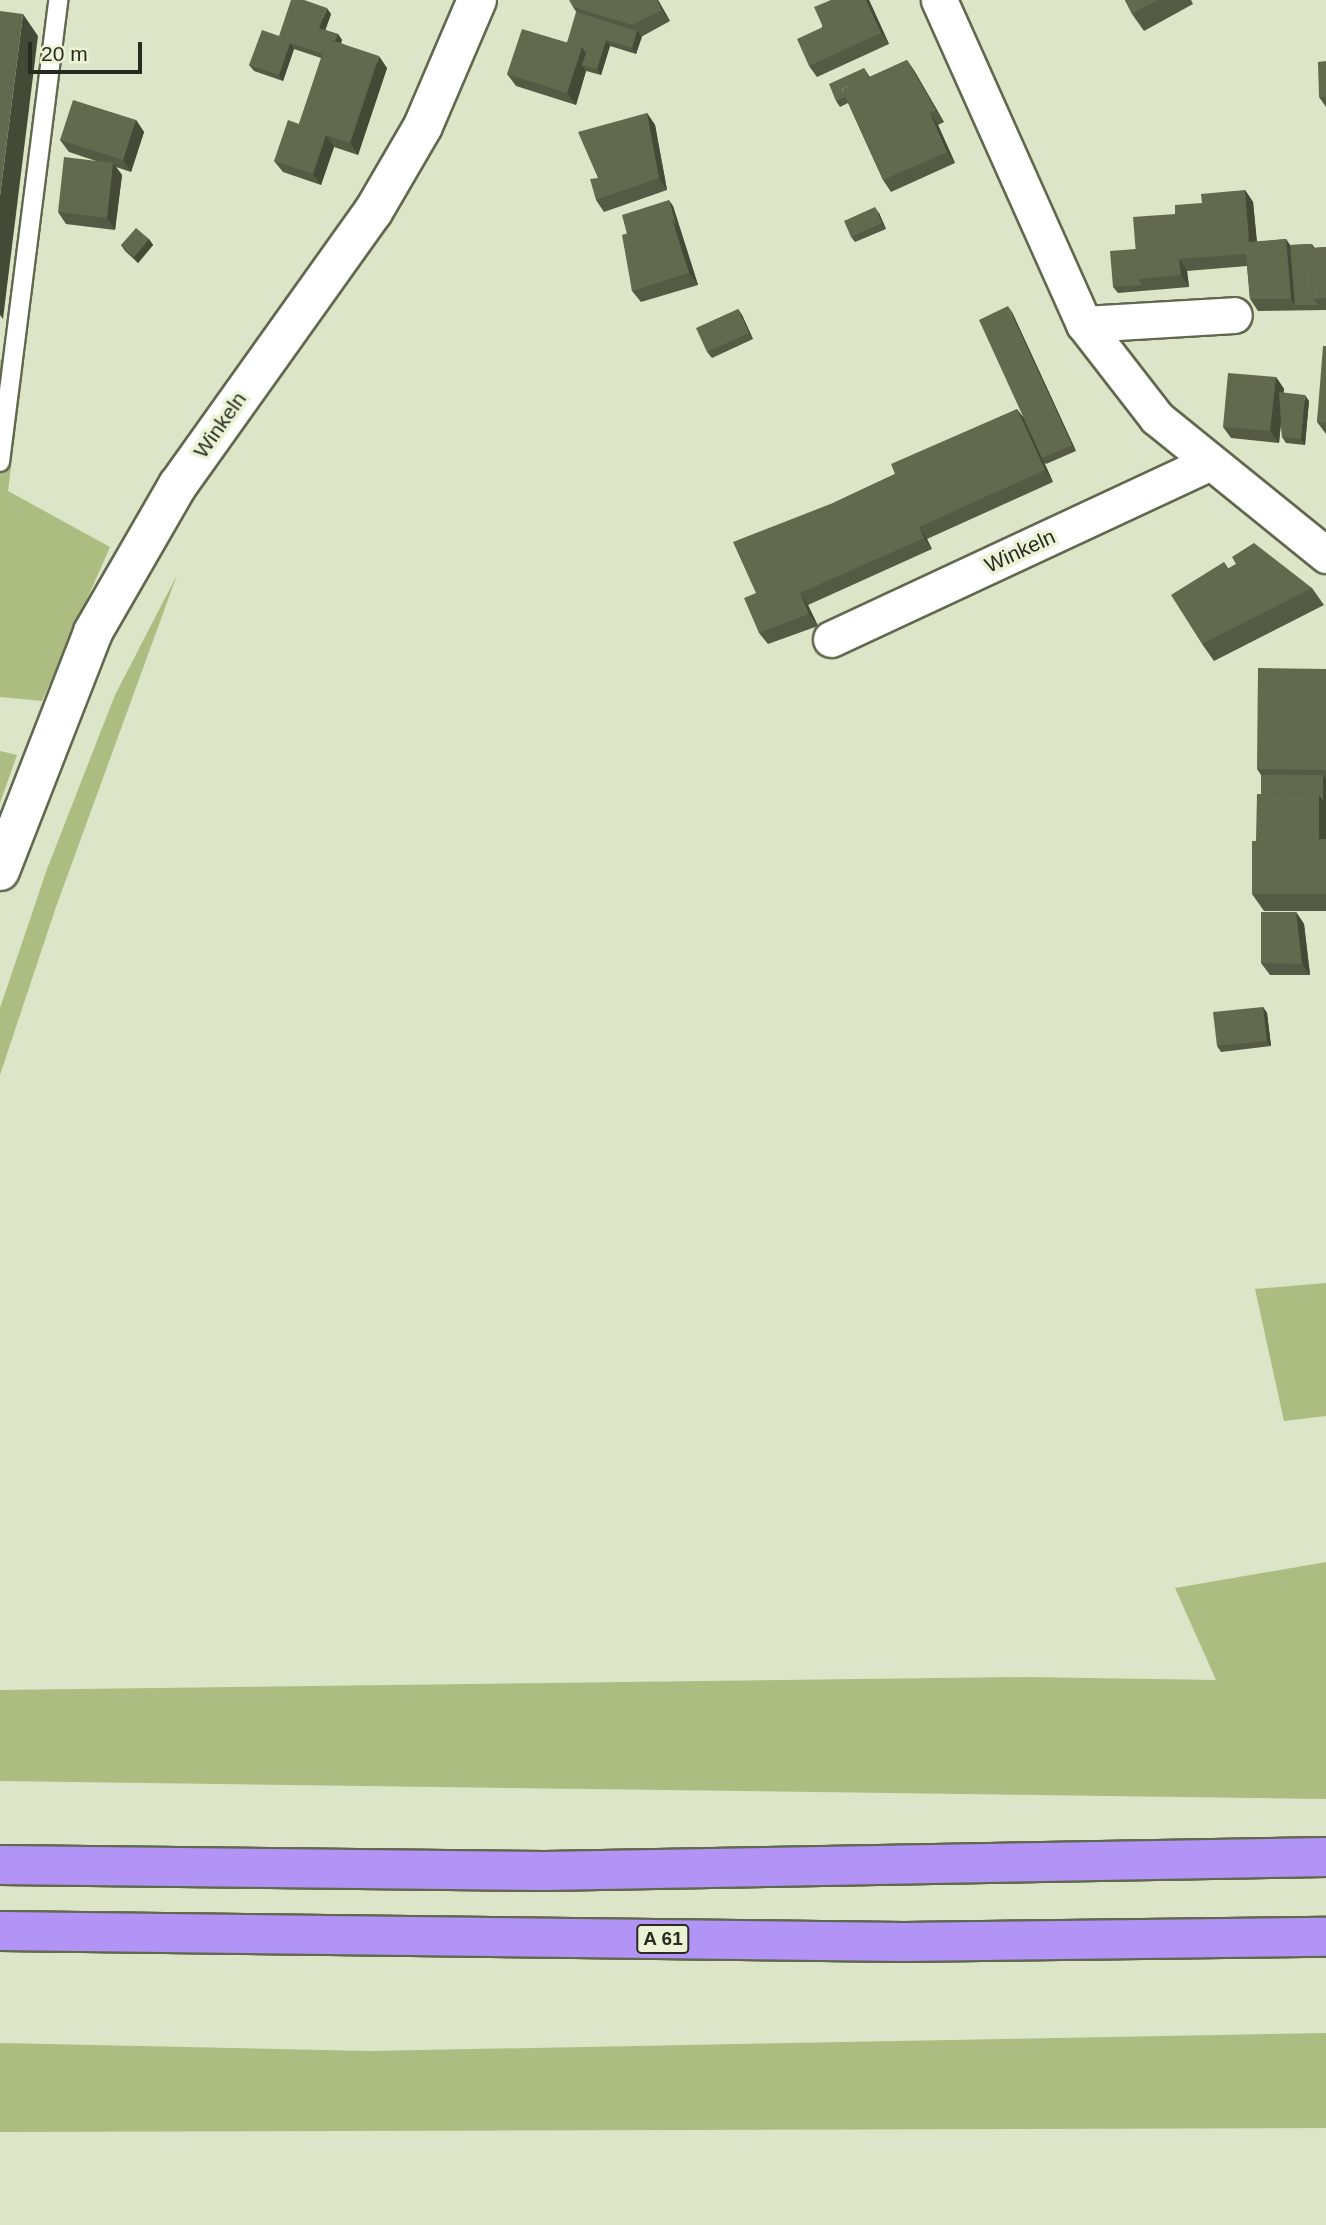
<!DOCTYPE html>
<style>
body{margin:0}
#map{position:relative;width:1326px;height:2225px;overflow:hidden;background:#dce5c8;font-family:Helvetica,sans-serif}
div>[style]{position:absolute}
[style*='--x']{left:calc(var(--x)*1px);top:calc(var(--y)*1px);width:calc(var(--w)*1px);rotate:calc(var(--a)*1deg)}
.green>*{inset:0;background:#adbd81}
.roads{filter:drop-shadow(2px 0 #61684e) drop-shadow(-2px 0 #61684e) drop-shadow(0 2px #61684e) drop-shadow(0 -2px #61684e)}
.service>*{height:18px;margin:-9px;padding:0 9px;transform-origin:9px;border-radius:9px;background:#fff}
.minor>*{height:35px;margin:-17.5px;padding:0 17.5px;transform-origin:17.5px;border-radius:17.5px;background:#fff}
.tertiary>*{height:38px;margin:-19px;padding:0 19px;transform-origin:19px;border-radius:19px;background:#fff}
.motorway>*{height:38px;margin:-19px;padding:0 19px;transform-origin:19px;border-radius:19px;background:#b294f7}
.wall>*{inset:0;background:#545a44}
.shaded-wall>*{inset:0;background:#454a37}
.building>*{inset:0;background:#62694f}
span{translate:-50% -50%;white-space:nowrap;text-align:center;line-height:1.15;-webkit-text-stroke:7px #eaf3d5;paint-order:stroke}
.shield-label span{padding:2px 5px;background:#eaf3d5;border:2px solid;border-radius:5px;-webkit-text-stroke-width:0}
.shield-label{font-size:19px;color:#282b20;font-weight:700}
.street-label{font-size:21px;color:#282b20}
.scale{position:absolute;left:28px;top:42px;width:114px;height:32px;box-sizing:border-box;border:4px solid #282b20;border-top:0;padding-left:9px;font-size:21px;line-height:24px;white-space:nowrap;color:#282b20;-webkit-text-stroke:5px #eaf3d5;paint-order:stroke}
</style>
<div id="map">
<div class="green">
<div style="clip-path:polygon(0 360px,24px 363px,8px 491px,110px 547px,42px 701px,0 697px)"></div>
<div style="clip-path:polygon(177px 575px,56px 907px,0 1075px,0 1008px,47px 869px,115px 695px)"></div>
<div style="clip-path:polygon(0 751px,17px 755px,0 803px)"></div>
<div style="clip-path:polygon(1326px 1283px,1326px 1416px,1284px 1421px,1255px 1289px)"></div>
<div style="clip-path:polygon(1326px 1562px,1326px 1799px,0 1781px,0 1690px,1026px 1677px,1216px 1680px,1175px 1588px)"></div>
<div style="clip-path:polygon(1326px 2033px,1326px 2128px,0 2132px,0 2043px,369px 2051px)"></div>
</div>
<div class="roads">
<div class="service">
<div style="--x:0;--y:462;--w:466;--a:-82.8"></div>
</div>
<div class="minor">
<div style="--x:939;--y:0;--w:355;--a:65.9"></div>
<div style="--x:1084;--y:324;--w:119;--a:52.2"></div>
<div style="--x:1157;--y:418;--w:218;--a:39"></div>
<div style="--x:1084;--y:324;--w:150;--a:-3.4"></div>
<div style="--x:831;--y:639;--w:416;--a:-25"></div>
</div>
<div class="tertiary">
<div style="--x:0;--y:871;--w:256;--a:-68.7"></div>
<div style="--x:93;--y:632;--w:170;--a:-60"></div>
<div style="--x:178;--y:485;--w:335;--a:-54.5"></div>
<div style="--x:373;--y:212;--w:99;--a:-59.8"></div>
<div style="--x:423;--y:126;--w:137;--a:-66.8"></div>
</div>
<div class="motorway">
<div style="--x:0;--y:1865;--w:545;--a:0.63"></div>
<div style="--x:545;--y:1871;--w:781;--a:-1.03"></div>
<div style="--x:0;--y:1931;--w:904;--a:0.7"></div>
<div style="--x:904;--y:1942;--w:422;--a:-0.7"></div>
</div>
</div>
<div class="wall">
<div style="clip-path:polygon(658px 0,670px 21px,641px 37px,636px 54px,610px 46px,601px 75px,586px 71px,576px 105px,516px 86px,507px 74px,567px 43px,577px 13px,573px 7px)"></div>
<div style="clip-path:polygon(831px 0,869px 0,889px 44px,817px 77px,809px 66px)"></div>
<div style="clip-path:polygon(1125px 0,1191px 0,1193px 4px,1144px 31px,1132px 14px)"></div>
<div style="clip-path:polygon(331px 14px,325px 30px,338px 34px,342px 40px,341px 43px,387px 68px,358px 155px,334px 147px,321px 185px,283px 172px,274px 161px,299px 124px,321px 58px,294px 49px,283px 81px,254px 71px,249px 65px,279px 36px)"></div>
<div style="clip-path:polygon(907px 60px,915px 72px,944px 122px,938px 125px,955px 163px,891px 192px,883px 180px,848px 103px,840px 107px,836px 101px,864px 68px,870px 77px)"></div>
<div style="clip-path:polygon(1326px 61px,1326px 107px,1319px 97px)"></div>
<div style="clip-path:polygon(647px 113px,655px 125px,667px 190px,604px 212px,596px 200px,598px 178px)"></div>
<div style="clip-path:polygon(136px 120px,144px 132px,131px 172px,116px 167px,122px 175px,115px 230px,66px 224px,58px 212px,96px 161px,69px 152px,60px 140px)"></div>
<div style="clip-path:polygon(1245px 190px,1253px 202px,1257px 242px,1286px 239px,1290px 245px,1312px 244px,1315px 248px,1326px 247px,1326px 310px,1258px 311px,1250px 299px,1247px 266px,1187px 271px,1189px 287px,1118px 293px,1113px 287px,1136px 249px,1175px 214px)"></div>
<div style="clip-path:polygon(673px 206px,698px 285px,641px 302px,632px 291px,627px 234px)"></div>
<div style="clip-path:polygon(879px 213px,886px 229px,855px 242px,851px 237px)"></div>
<div style="clip-path:polygon(149px 239px,153px 245px,138px 263px,125px 251px,121px 245px)"></div>
<div style="clip-path:polygon(738px 309px,742px 315px,753px 339px,712px 358px,707px 352px)"></div>
<div style="clip-path:polygon(1012px 312px,1076px 451px,1046px 464px,1044px 462px,1053px 482px,927px 539px,932px 549px,808px 605px,818px 626px,768px 644px,759px 633px,756px 593px,833px 503px,895px 474px,1017px 409px,1023px 417px)"></div>
<div style="clip-path:polygon(1326px 346px,1326px 434px,1317px 422px)"></div>
<div style="clip-path:polygon(1276px 377px,1284px 389px,1283px 393px,1309px 401px,1305px 445px,1286px 443px,1282px 437px,1281px 423px,1279px 443px,1231px 438px,1223px 427px)"></div>
<div style="clip-path:polygon(1224px 562px,1228px 568px,1312px 588px,1324px 605px,1214px 661px,1202px 644px)"></div>
<div style="clip-path:polygon(1326px 669px,1326px 911px,1264px 911px,1252px 894px,1261px 794px,1261px 775px,1257px 769px)"></div>
<div style="clip-path:polygon(1296px 912px,1304px 924px,1310px 975px,1270px 975px,1261px 963px)"></div>
<div style="clip-path:polygon(1263px 1007px,1267px 1013px,1271px 1046px,1221px 1052px,1217px 1046px)"></div>
</div>
<div class="shaded-wall">
<div style="clip-path:polygon(657px 0,658px 0,670px 21px,662px 10px)"></div>
<div style="clip-path:polygon(866px 0,869px 0,889px 44px,881px 33px)"></div>
<div style="clip-path:polygon(327px 8px,331px 14px,324px 34px,319px 28px)"></div>
<div style="clip-path:polygon(23px 14px,38px 36px,3px 319px,0 315px,0 196px)"></div>
<div style="clip-path:polygon(637px 31px,642px 37px,636px 54px,632px 48px)"></div>
<div style="clip-path:polygon(338px 34px,342px 40px,332px 62px,328px 56px)"></div>
<div style="clip-path:polygon(606px 40px,610px 46px,601px 75px,597px 69px)"></div>
<div style="clip-path:polygon(290px 43px,294px 49px,283px 81px,279px 75px)"></div>
<div style="clip-path:polygon(582px 47px,590px 59px,582px 65px,586px 71px,576px 105px,567px 93px)"></div>
<div style="clip-path:polygon(379px 56px,387px 68px,358px 155px,350px 143px)"></div>
<div style="clip-path:polygon(907px 60px,915px 72px,944px 122px,936px 110px)"></div>
<div style="clip-path:polygon(647px 113px,655px 125px,667px 190px,659px 178px)"></div>
<div style="clip-path:polygon(930px 113px,938px 125px,955px 163px,947px 152px)"></div>
<div style="clip-path:polygon(136px 120px,144px 132px,131px 172px,123px 160px)"></div>
<div style="clip-path:polygon(326px 135px,334px 147px,321px 185px,313px 174px)"></div>
<div style="clip-path:polygon(113px 163px,122px 175px,115px 230px,107px 218px)"></div>
<div style="clip-path:polygon(1245px 190px,1253px 202px,1258px 254px,1249px 242px)"></div>
<div style="clip-path:polygon(669px 200px,673px 206px,698px 285px,689px 273px,672px 219px)"></div>
<div style="clip-path:polygon(875px 207px,879px 213px,886px 229px,882px 223px)"></div>
<div style="clip-path:polygon(149px 239px,153px 245px,138px 263px,134px 257px)"></div>
<div style="clip-path:polygon(1286px 239px,1294px 251px,1295px 305px,1299px 311px,1291px 299px)"></div>
<div style="clip-path:polygon(1179px 259px,1187px 271px,1189px 287px,1181px 275px)"></div>
<div style="clip-path:polygon(1008px 306px,1012px 312px,1076px 451px,1072px 445px)"></div>
<div style="clip-path:polygon(738px 309px,742px 315px,753px 339px,749px 333px)"></div>
<div style="clip-path:polygon(1276px 377px,1284px 389px,1279px 443px,1270px 431px)"></div>
<div style="clip-path:polygon(1305px 395px,1309px 401px,1305px 445px,1301px 439px)"></div>
<div style="clip-path:polygon(1017px 409px,1025px 420px,1053px 482px,1045px 470px)"></div>
<div style="clip-path:polygon(919px 527px,927px 539px,932px 549px,924px 538px)"></div>
<div style="clip-path:polygon(800px 593px,808px 605px,818px 626px,809px 614px)"></div>
<div style="clip-path:polygon(1323px 775px,1326px 779px,1326px 854px,1319px 844px,1319px 795px)"></div>
<div style="clip-path:polygon(1296px 912px,1304px 924px,1310px 975px,1302px 964px)"></div>
<div style="clip-path:polygon(1263px 1007px,1267px 1013px,1271px 1046px,1267px 1041px)"></div>
</div>
<div class="building">
<div style="clip-path:polygon(291px 0,304px 0,327px 8px,319px 28px,338px 34px,335px 41px,328px 39px,323px 54px,290px 43px,279px 75px,249px 65px,262px 30px,279px 36px)"></div>
<div style="clip-path:polygon(569px 0,657px 0,662px 10px,632px 25px,573px 7px)"></div>
<div style="clip-path:polygon(831px 0,866px 0,881px 33px,809px 66px,797px 39px,823px 27px,814px 7px)"></div>
<div style="clip-path:polygon(1125px 0,1158px 0,1132px 14px)"></div>
<div style="clip-path:polygon(0 11px,23px 14px,0 196px)"></div>
<div style="clip-path:polygon(576px 12px,637px 31px,632px 48px,606px 40px,597px 69px,582px 65px,586px 53px,582px 47px,567px 43px)"></div>
<div style="clip-path:polygon(522px 29px,582px 47px,567px 93px,507px 74px)"></div>
<div style="clip-path:polygon(328px 39px,379px 56px,350px 143px,326px 135px,313px 174px,274px 161px,288px 120px,299px 124px)"></div>
<div style="clip-path:polygon(907px 60px,936px 110px,930px 113px,947px 152px,883px 180px,842px 89px)"></div>
<div style="clip-path:polygon(1326px 61px,1326px 97px,1319px 97px,1318px 62px)"></div>
<div style="clip-path:polygon(864px 68px,868px 77px,842px 89px,845px 97px,836px 101px,829px 84px)"></div>
<div style="clip-path:polygon(73px 100px,136px 120px,123px 160px,60px 140px)"></div>
<div style="clip-path:polygon(647px 113px,659px 178px,596px 200px,590px 179px,598px 178px,578px 132px)"></div>
<div style="clip-path:polygon(64px 157px,113px 163px,107px 218px,58px 212px)"></div>
<div style="clip-path:polygon(1245px 190px,1249px 242px,1286px 239px,1291px 299px,1250px 299px,1246px 254px,1179px 259px,1181px 275px,1138px 279px,1133px 217px,1175px 214px,1175px 205px,1202px 203px,1201px 194px)"></div>
<div style="clip-path:polygon(669px 200px,676px 225px,672px 219px,627px 234px,622px 215px)"></div>
<div style="clip-path:polygon(875px 207px,882px 223px,851px 237px,844px 221px)"></div>
<div style="clip-path:polygon(672px 219px,689px 273px,632px 291px,622px 235px)"></div>
<div style="clip-path:polygon(136px 228px,149px 239px,134px 257px,121px 245px)"></div>
<div style="clip-path:polygon(1312px 244px,1312px 248px,1309px 248px,1313px 299px,1318px 305px,1295px 305px,1290px 245px)"></div>
<div style="clip-path:polygon(1326px 247px,1326px 298px,1313px 299px,1309px 248px)"></div>
<div style="clip-path:polygon(1136px 249px,1138px 279px,1142px 285px,1113px 287px,1110px 251px)"></div>
<div style="clip-path:polygon(1008px 306px,1072px 445px,1042px 458px,979px 320px)"></div>
<div style="clip-path:polygon(738px 309px,749px 333px,707px 352px,696px 328px)"></div>
<div style="clip-path:polygon(1323px 346px,1326px 346px,1326px 423px,1317px 422px)"></div>
<div style="clip-path:polygon(1228px 373px,1276px 377px,1270px 431px,1223px 427px)"></div>
<div style="clip-path:polygon(1279px 392px,1305px 395px,1301px 439px,1282px 437px)"></div>
<div style="clip-path:polygon(1017px 409px,1045px 470px,919px 527px,924px 538px,800px 593px,809px 614px,759px 633px,744px 598px,756px 593px,733px 542px,833px 503px,895px 474px,891px 464px)"></div>
<div style="clip-path:polygon(1254px 543px,1312px 588px,1202px 644px,1171px 595px,1224px 562px,1227px 569px,1236px 564px,1232px 557px)"></div>
<div style="clip-path:polygon(1258px 668px,1326px 669px,1326px 770px,1257px 769px)"></div>
<div style="clip-path:polygon(1261px 775px,1323px 775px,1323px 801px,1319px 795px,1261px 794px)"></div>
<div style="clip-path:polygon(1257px 794px,1319px 795px,1319px 840px,1256px 841px)"></div>
<div style="clip-path:polygon(1326px 839px,1326px 894px,1252px 894px,1252px 841px)"></div>
<div style="clip-path:polygon(1261px 912px,1296px 912px,1302px 964px,1261px 963px)"></div>
<div style="clip-path:polygon(1263px 1007px,1267px 1041px,1217px 1046px,1213px 1012px)"></div>
</div>
<div class="shield-label">
<span style="left:663px;top:1939px">A 61</span>
</div>
<div class="street-label">
<span style="left:220px;top:425px;rotate:-55deg">Winkeln</span>
<span style="left:1020px;top:551px;rotate:-25deg">Winkeln</span>
</div>
<div class="scale">20 m</div>
</div>
